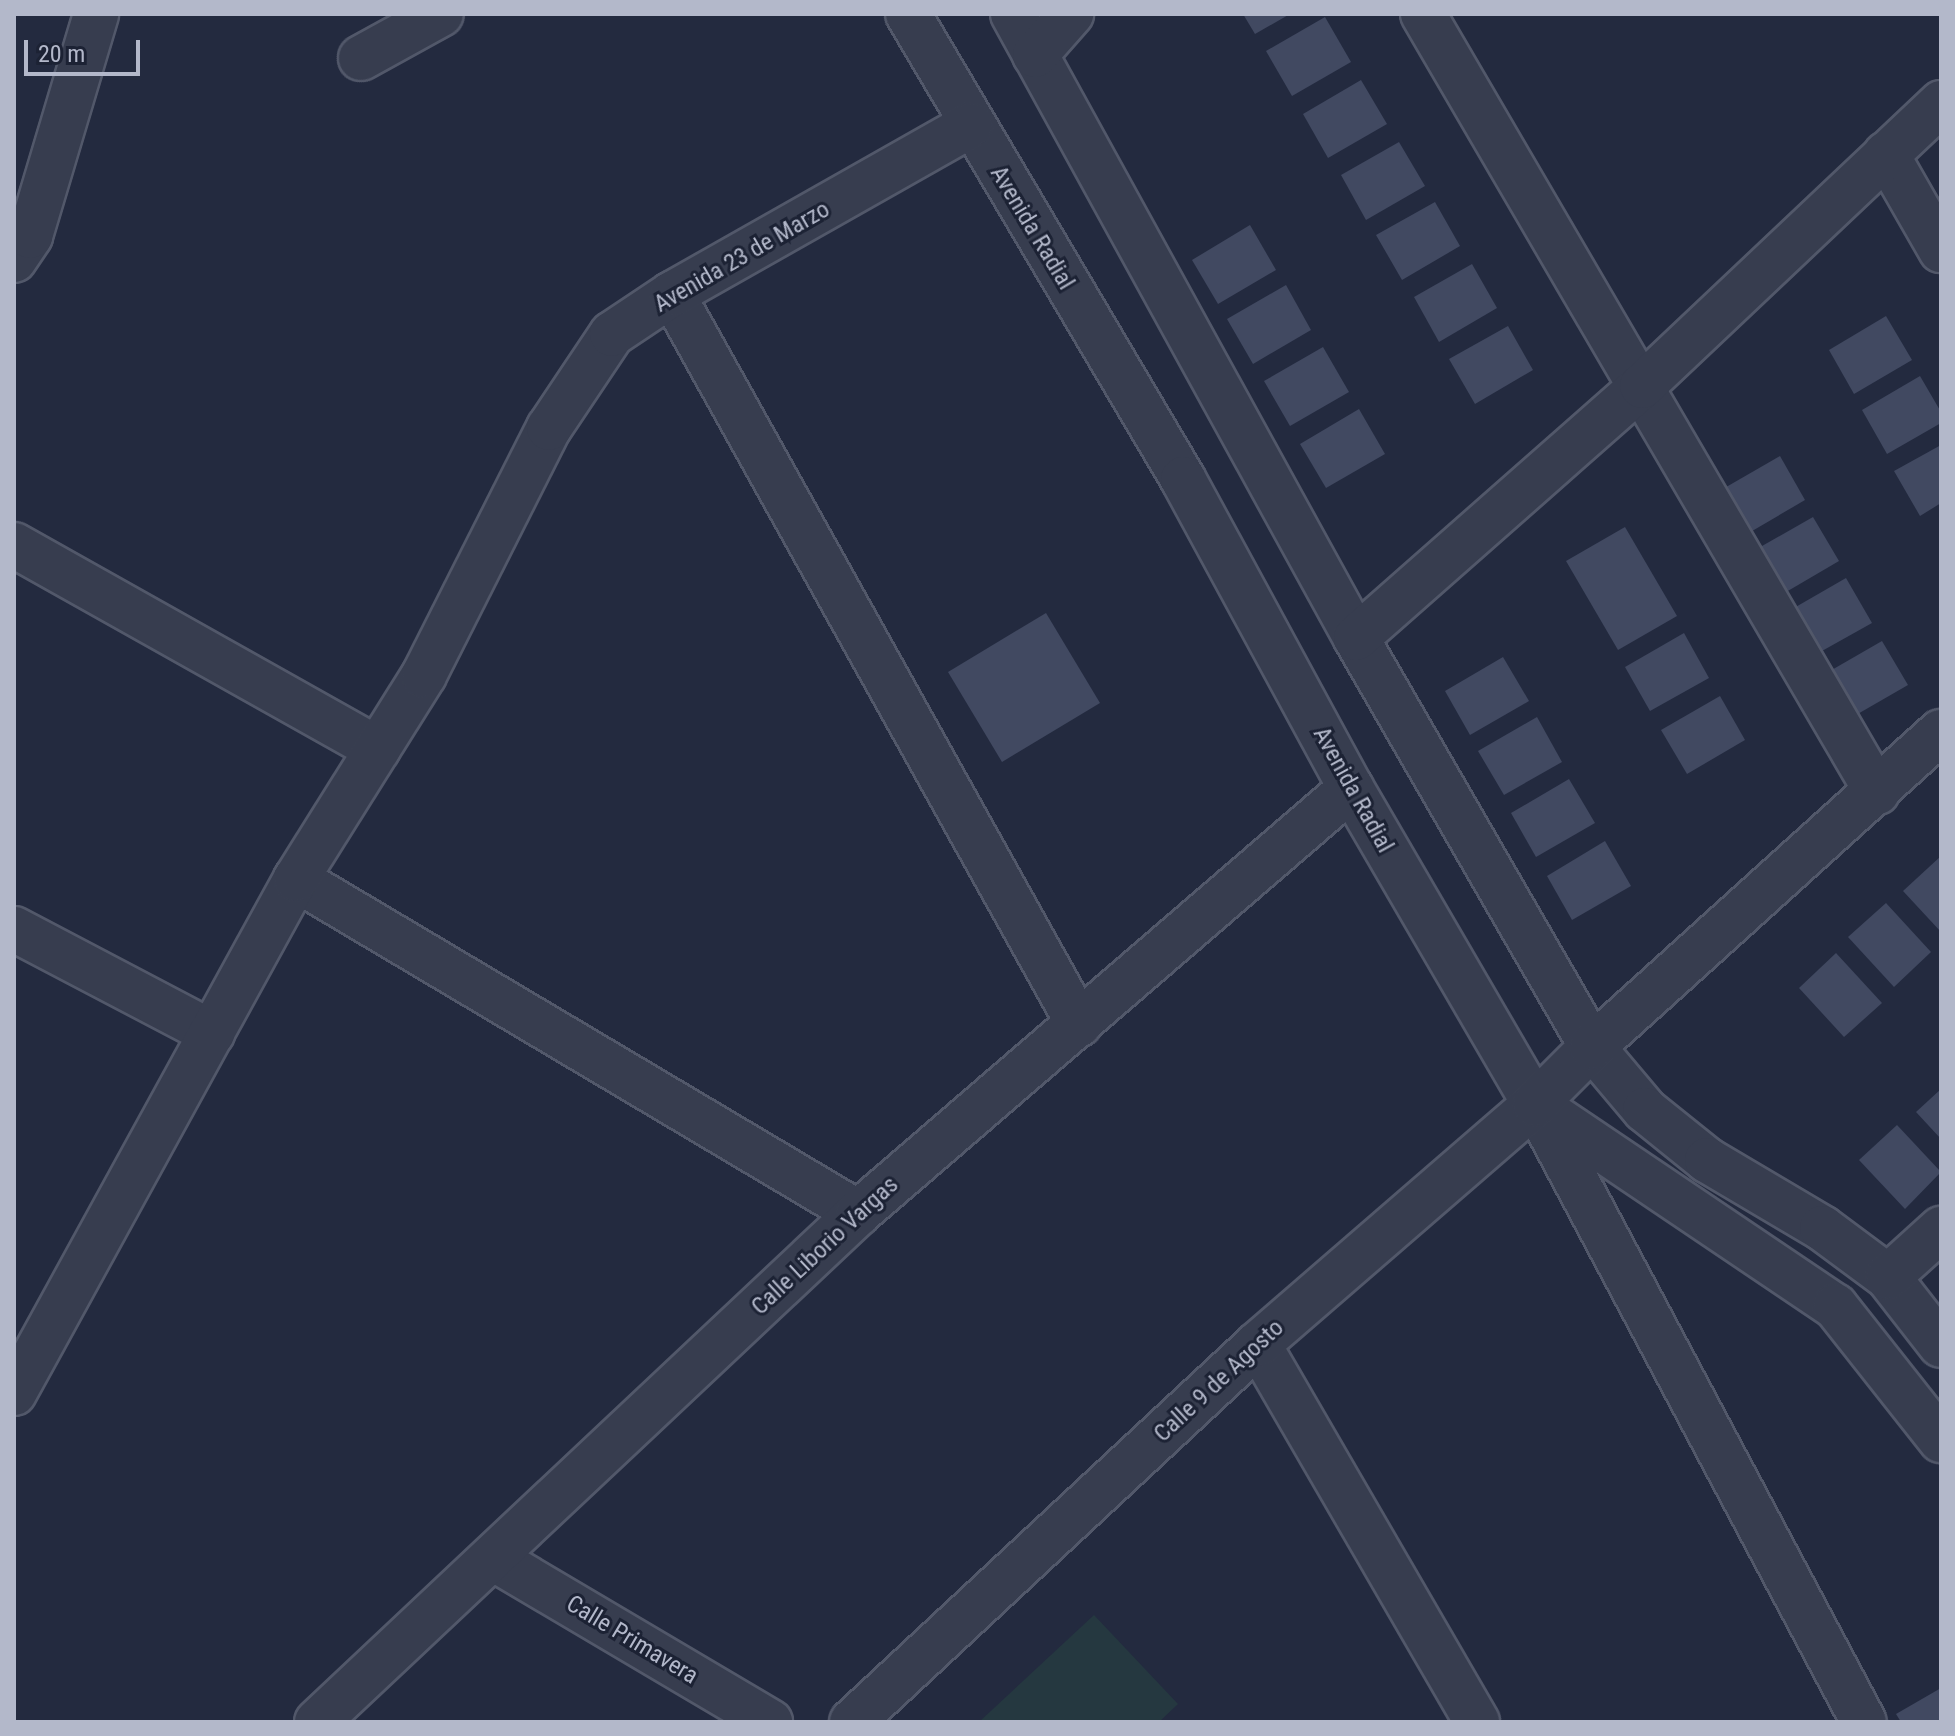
<!DOCTYPE html>
<style>
body{margin:0}
#map{position:relative;width:1955px;height:1736px;overflow:hidden;background:#232a3f;font-family:"Roboto Condensed",sans-serif}
div>[style]{position:absolute}
[style*='--x']{left:calc(var(--x)*1px);top:calc(var(--y)*1px);width:calc(var(--w)*1px);rotate:calc(var(--a)*1deg)}
.green>*{inset:0;background:#253840}
.building>*{inset:0;background:#414961}
.roads{filter:drop-shadow(2px 0 #52586a) drop-shadow(-2px 0 #52586a) drop-shadow(0 2px #52586a) drop-shadow(0 -2px #52586a)}
.minor>*{height:44px;margin:-22px;padding:0 22px;transform-origin:22px;border-radius:22px;background:#373d4f}
span{translate:-50% -50%;white-space:nowrap;text-align:center;line-height:1.15;-webkit-text-stroke:6px #1c2234;paint-order:stroke}
.street-label{font-size:24px;color:#b3b8ca}
.frame{position:absolute;inset:0;border:16px solid #b3b8ca;pointer-events:none}
.scale{position:absolute;left:24px;top:40px;width:116px;height:36px;box-sizing:border-box;border:4px solid #b3b8ca;border-top:0;padding-left:10px;font-size:24px;line-height:28px;white-space:nowrap;color:#b3b8ca;-webkit-text-stroke:6px #1c2234;paint-order:stroke}
</style>
<div id="map">
<div class="green">
<div style="clip-path:polygon(1094px 1615px,1178px 1704px,1159px 1722px,979px 1722px)"></div>
</div>
<div class="building">
<div style="clip-path:polygon(1243px 14px,1290px 14px,1255px 34px)"></div>
<div style="clip-path:polygon(1325px 17px,1351px 62px,1292px 96px,1266px 51px)"></div>
<div style="clip-path:polygon(1361px 80px,1387px 124px,1328px 158px,1303px 114px)"></div>
<div style="clip-path:polygon(1399px 142px,1425px 186px,1366px 220px,1341px 175px)"></div>
<div style="clip-path:polygon(1435px 202px,1460px 246px,1402px 280px,1376px 235px)"></div>
<div style="clip-path:polygon(1250px 225px,1276px 270px,1218px 304px,1192px 260px)"></div>
<div style="clip-path:polygon(1472px 264px,1497px 308px,1439px 342px,1414px 297px)"></div>
<div style="clip-path:polygon(1286px 285px,1311px 330px,1253px 364px,1227px 319px)"></div>
<div style="clip-path:polygon(1886px 316px,1912px 360px,1854px 394px,1829px 350px)"></div>
<div style="clip-path:polygon(1508px 326px,1533px 370px,1475px 404px,1449px 359px)"></div>
<div style="clip-path:polygon(1323px 347px,1349px 392px,1290px 426px,1264px 381px)"></div>
<div style="clip-path:polygon(1920px 376px,1941px 412px,1941px 423px,1887px 454px,1862px 410px)"></div>
<div style="clip-path:polygon(1359px 409px,1385px 454px,1326px 488px,1300px 444px)"></div>
<div style="clip-path:polygon(1941px 445px,1941px 503px,1920px 516px,1894px 471px)"></div>
<div style="clip-path:polygon(1780px 456px,1805px 500px,1747px 534px,1721px 490px)"></div>
<div style="clip-path:polygon(1813px 517px,1839px 561px,1781px 595px,1755px 550px)"></div>
<div style="clip-path:polygon(1625px 527px,1677px 616px,1618px 650px,1566px 561px)"></div>
<div style="clip-path:polygon(1846px 578px,1872px 623px,1813px 656px,1787px 612px)"></div>
<div style="clip-path:polygon(1046px 613px,1100px 703px,1002px 762px,948px 672px)"></div>
<div style="clip-path:polygon(1684px 633px,1709px 678px,1650px 711px,1625px 667px)"></div>
<div style="clip-path:polygon(1882px 641px,1908px 685px,1849px 719px,1823px 675px)"></div>
<div style="clip-path:polygon(1503px 657px,1529px 701px,1470px 735px,1445px 691px)"></div>
<div style="clip-path:polygon(1720px 696px,1745px 740px,1687px 774px,1661px 730px)"></div>
<div style="clip-path:polygon(1537px 717px,1562px 762px,1504px 795px,1478px 751px)"></div>
<div style="clip-path:polygon(1569px 779px,1595px 823px,1536px 857px,1511px 813px)"></div>
<div style="clip-path:polygon(1605px 841px,1631px 886px,1572px 920px,1547px 876px)"></div>
<div style="clip-path:polygon(1941px 856px,1941px 932px,1903px 891px)"></div>
<div style="clip-path:polygon(1886px 903px,1931px 952px,1894px 987px,1848px 937px)"></div>
<div style="clip-path:polygon(1836px 953px,1882px 1003px,1844px 1037px,1799px 988px)"></div>
<div style="clip-path:polygon(1941px 1089px,1941px 1139px,1916px 1112px)"></div>
<div style="clip-path:polygon(1897px 1125px,1941px 1172px,1905px 1209px,1859px 1160px)"></div>
<div style="clip-path:polygon(1941px 1688px,1941px 1722px,1901px 1722px,1896px 1714px)"></div>
</div>
<div class="roads">
<div class="minor">
<div style="--x:908;--y:14;--w:540;--a:59.4"></div>
<div style="--x:1183;--y:479;--w:352;--a:61.5"></div>
<div style="--x:1351;--y:788;--w:366;--a:59.8"></div>
<div style="--x:1535;--y:1104;--w:362;--a:34"></div>
<div style="--x:1835;--y:1306;--w:171;--a:51.7"></div>
<div style="--x:1013;--y:14;--w:712;--a:61.2"></div>
<div style="--x:1356;--y:638;--w:472;--a:60"></div>
<div style="--x:1592;--y:1047;--w:82;--a:49.9"></div>
<div style="--x:1645;--y:1110;--w:80;--a:38.9"></div>
<div style="--x:1707;--y:1160;--w:134;--a:30.6"></div>
<div style="--x:1822;--y:1228;--w:82;--a:36.6"></div>
<div style="--x:1888;--y:1277;--w:86;--a:52.1"></div>
<div style="--x:1423;--y:14;--w:901;--a:59.73"></div>
<div style="--x:1035;--y:55;--w:55;--a:-48.7"></div>
<div style="--x:361;--y:58;--w:91;--a:-28.8"></div>
<div style="--x:1886;--y:154;--w:111;--a:60.2"></div>
<div style="--x:14;--y:260;--w:29;--a:-56"></div>
<div style="--x:30;--y:236;--w:232;--a:-73.4"></div>
<div style="--x:672;--y:294;--w:836;--a:60.86"></div>
<div style="--x:14;--y:545;--w:417;--a:29.3"></div>
<div style="--x:1356;--y:638;--w:381;--a:-41.4"></div>
<div style="--x:1642;--y:386;--w:412;--a:-43.4"></div>
<div style="--x:296;--y:879;--w:654;--a:30.72"></div>
<div style="--x:14;--y:929;--w:224;--a:27.7"></div>
<div style="--x:1538;--y:1109;--w:694;--a:62"></div>
<div style="--x:1888;--y:1277;--w:72;--a:-42.2"></div>
<div style="--x:1258;--y:1344;--w:437;--a:59.9"></div>
<div style="--x:14;--y:1393;--w:586;--a:-61.25"></div>
<div style="--x:296;--y:879;--w:241;--a:-57.9"></div>
<div style="--x:424;--y:675;--w:277;--a:-63.2"></div>
<div style="--x:549;--y:428;--w:113;--a:-56.2"></div>
<div style="--x:612;--y:334;--w:72;--a:-33.7"></div>
<div style="--x:672;--y:294;--w:343;--a:-29.5"></div>
<div style="--x:493;--y:1558;--w:322;--a:30.6"></div>
<div style="--x:317;--y:1722;--w:743;--a:-43.25"></div>
<div style="--x:858;--y:1213;--w:651;--a:-40.76"></div>
<div style="--x:852;--y:1722;--w:555;--a:-42.95"></div>
<div style="--x:1258;--y:1344;--w:367;--a:-40.9"></div>
<div style="--x:1535;--y:1104;--w:81;--a:-45"></div>
<div style="--x:1592;--y:1047;--w:470;--a:-42.1"></div>
</div>
</div>
<div class="street-label">
<span style="left:1032px;top:228px;rotate:59deg">Avenida Radial</span>
<span style="left:742px;top:257px;rotate:-30deg">Avenida 23 de Marzo</span>
<span style="left:1353px;top:790px;rotate:61deg">Avenida Radial</span>
<span style="left:825px;top:1246px;rotate:-43deg">Calle Liborio Vargas</span>
<span style="left:1219px;top:1381px;rotate:-43deg">Calle 9 de Agosto</span>
<span style="left:632px;top:1640px;rotate:31deg">Calle Primavera</span>
</div>
<div class="frame"></div>
<div class="scale">20 m</div>
</div>
